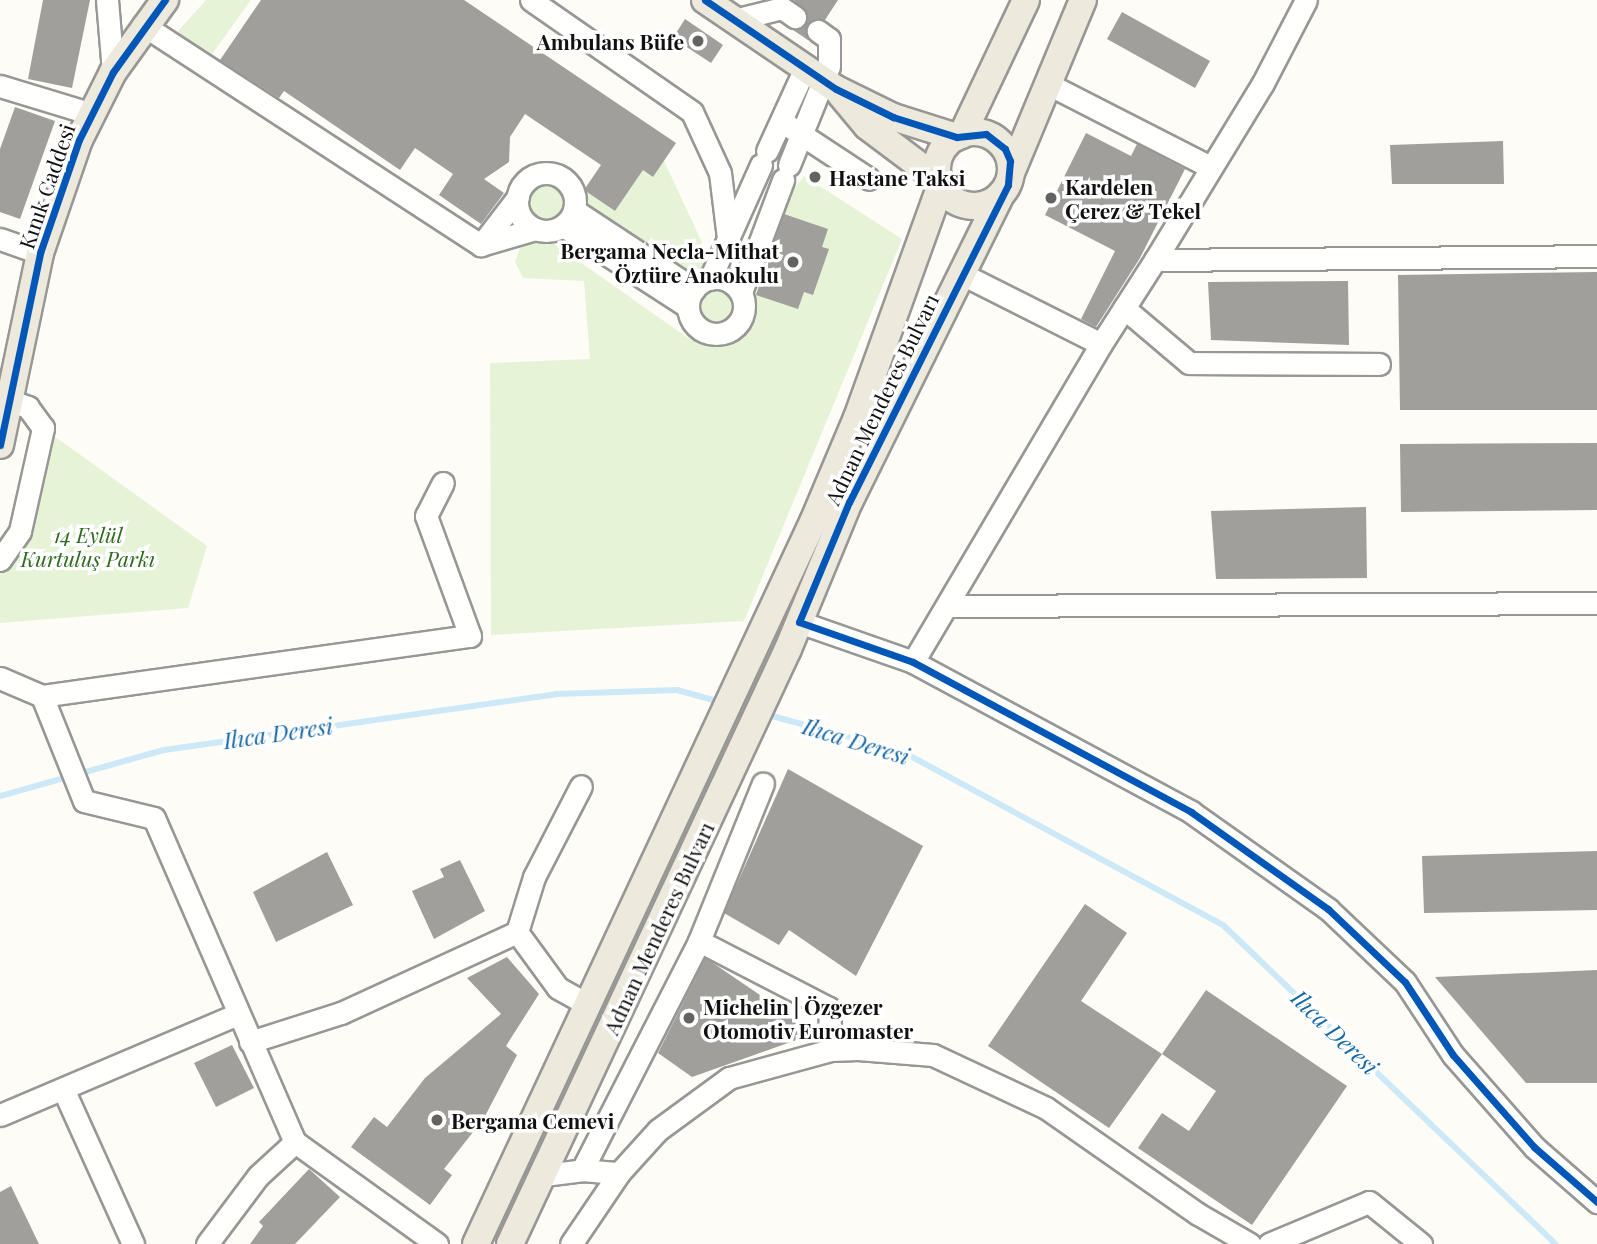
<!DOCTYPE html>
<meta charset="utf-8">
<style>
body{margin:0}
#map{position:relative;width:1597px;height:1244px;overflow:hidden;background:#fdfcf7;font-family:"Playfair Display",serif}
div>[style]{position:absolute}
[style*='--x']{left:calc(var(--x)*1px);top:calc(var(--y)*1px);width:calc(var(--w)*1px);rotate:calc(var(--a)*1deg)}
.green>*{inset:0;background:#e7f3d7}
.round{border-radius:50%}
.stream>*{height:6px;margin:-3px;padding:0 3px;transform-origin:3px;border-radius:3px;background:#cde8f7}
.building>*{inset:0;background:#a19f9c}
.roads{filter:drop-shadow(2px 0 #979795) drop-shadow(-2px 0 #979795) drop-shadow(0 2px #979795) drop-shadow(0 -2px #979795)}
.minor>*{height:21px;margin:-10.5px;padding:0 10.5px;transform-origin:10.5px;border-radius:10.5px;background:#fffffe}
.minor>.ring{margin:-10.5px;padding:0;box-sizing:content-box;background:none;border:21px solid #fffffe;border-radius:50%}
.major>*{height:26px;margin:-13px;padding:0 13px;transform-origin:13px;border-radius:13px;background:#ede9dc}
.major>.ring{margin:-13px;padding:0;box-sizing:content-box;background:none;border:26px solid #ede9dc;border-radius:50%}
.cycleway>*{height:7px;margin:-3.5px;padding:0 3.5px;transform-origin:3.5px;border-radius:3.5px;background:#0057b8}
.dots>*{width:19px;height:19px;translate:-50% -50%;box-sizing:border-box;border:4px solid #fff;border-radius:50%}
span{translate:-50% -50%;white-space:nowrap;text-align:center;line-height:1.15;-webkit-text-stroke:7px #fff;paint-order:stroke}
.poi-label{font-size:21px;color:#111;font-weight:700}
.right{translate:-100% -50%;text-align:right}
.left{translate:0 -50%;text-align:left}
.street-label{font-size:21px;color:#111}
.park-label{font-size:21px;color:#2f6b1f;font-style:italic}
.water-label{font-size:23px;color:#1768a6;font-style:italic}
</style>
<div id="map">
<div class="green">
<div style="clip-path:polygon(206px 0,251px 0,212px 54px,177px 32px)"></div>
<div style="clip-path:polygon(664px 161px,707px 253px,708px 259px,696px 279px,581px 204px,584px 190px,615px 211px,643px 170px)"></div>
<div style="clip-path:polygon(804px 176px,902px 239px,744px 621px,491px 635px,490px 363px,590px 359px,584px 281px,523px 278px,515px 262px,520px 248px,534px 239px,550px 241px,688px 338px,696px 326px,721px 334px,742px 317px,783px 180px,795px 188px)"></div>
<div class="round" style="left:527px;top:183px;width:38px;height:38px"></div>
<div class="round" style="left:697px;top:287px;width:38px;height:38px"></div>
<div style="clip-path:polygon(43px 428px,207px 546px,188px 608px,0 623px,0 560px)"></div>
</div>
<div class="stream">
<div style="--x:765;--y:714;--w:143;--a:15.4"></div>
<div style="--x:903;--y:752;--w:364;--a:28.4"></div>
<div style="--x:1223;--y:925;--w:461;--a:43.8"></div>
<div style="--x:0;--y:796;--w:170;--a:-15.7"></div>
<div style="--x:164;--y:750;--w:396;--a:-8.1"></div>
<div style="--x:556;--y:694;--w:121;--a:-1.9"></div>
<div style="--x:677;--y:690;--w:46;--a:15.3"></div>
</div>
<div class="building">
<div style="clip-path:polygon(43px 0,90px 0,72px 88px,28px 79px)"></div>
<div style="clip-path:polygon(261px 0,464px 0,676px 143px,653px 177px,643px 170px,615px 211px,584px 190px,601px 165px,525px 114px,510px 137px,509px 162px,484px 179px,504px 193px,481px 224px,439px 195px,453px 174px,415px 148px,400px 170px,284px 91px,279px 98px,220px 60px)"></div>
<div style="clip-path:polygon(794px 0,838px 0,825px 20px,808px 23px,808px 40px,793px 30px,805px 25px,808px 17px)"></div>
<div style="clip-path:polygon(1122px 12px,1210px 61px,1195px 88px,1107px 39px)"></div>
<div style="clip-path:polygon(685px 19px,723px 45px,711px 63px,673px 38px)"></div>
<div style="clip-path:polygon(15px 107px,55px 121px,20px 219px,0 212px,0 149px)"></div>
<div style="clip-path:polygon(1086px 133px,1131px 156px,1137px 144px,1185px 169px,1140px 258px,1096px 327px,1081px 319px,1115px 251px,1045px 215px)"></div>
<div style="clip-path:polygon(1503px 141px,1504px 184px,1392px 184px,1390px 145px)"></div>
<div style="clip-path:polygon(784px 214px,828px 229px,822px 247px,829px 249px,813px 295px,804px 292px,798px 309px,756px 295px)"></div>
<div style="clip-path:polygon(1597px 272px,1597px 410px,1400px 410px,1398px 275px)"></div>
<div style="clip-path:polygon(1348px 281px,1349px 345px,1211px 340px,1208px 282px)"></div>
<div style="clip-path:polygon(1597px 443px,1597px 510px,1401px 512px,1400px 444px)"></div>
<div style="clip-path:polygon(1366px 507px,1367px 578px,1216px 579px,1211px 511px)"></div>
<div style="clip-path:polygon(788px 769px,923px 846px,856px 976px,789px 930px,779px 945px,724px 913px)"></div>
<div style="clip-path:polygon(1597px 851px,1597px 910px,1424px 913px,1422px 856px)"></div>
<div style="clip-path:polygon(327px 852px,353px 905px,276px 942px,253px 892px)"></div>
<div style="clip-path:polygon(460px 860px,485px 911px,434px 939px,412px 891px,444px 877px,440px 869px)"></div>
<div style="clip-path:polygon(1085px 904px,1127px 933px,1081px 1001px,1162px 1054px,1109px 1128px,988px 1046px)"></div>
<div style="clip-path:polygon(507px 957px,539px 994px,506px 1046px,517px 1055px,484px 1118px,444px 1169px,452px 1175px,430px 1205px,351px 1147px,374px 1117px,387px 1127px,425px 1078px,501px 1014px,467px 978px)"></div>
<div style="clip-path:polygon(705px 959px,710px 961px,816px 1033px,692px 1077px,658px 1053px)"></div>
<div style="clip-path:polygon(1597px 970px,1597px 1083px,1526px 1083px,1435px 977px)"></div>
<div style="clip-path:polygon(1206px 990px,1347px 1086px,1252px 1225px,1138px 1148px,1162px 1113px,1189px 1131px,1216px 1091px,1162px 1054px)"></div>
<div style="clip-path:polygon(232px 1045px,254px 1088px,216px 1107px,194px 1063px)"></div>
<div style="clip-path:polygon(309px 1169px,340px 1197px,295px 1244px,250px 1244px,263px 1226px,259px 1222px)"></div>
<div style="clip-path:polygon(11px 1186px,39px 1244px,0 1244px,0 1192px)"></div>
</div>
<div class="roads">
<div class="minor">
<div style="--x:107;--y:0;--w:72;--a:85.2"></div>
<div style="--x:531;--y:0;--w:196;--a:34.8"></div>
<div style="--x:692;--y:112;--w:67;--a:65.3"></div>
<div style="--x:720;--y:173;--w:65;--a:83"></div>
<div style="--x:734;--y:20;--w:49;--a:-14"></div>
<div style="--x:782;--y:8;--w:16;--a:35"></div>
<div style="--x:143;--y:25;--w:403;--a:33.1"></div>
<div style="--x:1048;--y:84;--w:182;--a:27.1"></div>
<div style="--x:0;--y:86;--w:93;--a:16.9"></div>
<div style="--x:781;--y:121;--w:105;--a:33.4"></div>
<div style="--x:767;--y:151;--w:91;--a:-65.4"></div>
<div style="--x:789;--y:165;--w:107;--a:-68"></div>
<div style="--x:829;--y:66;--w:27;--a:-90"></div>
<div style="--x:829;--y:39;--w:14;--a:-144"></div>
<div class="ring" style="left:517px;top:173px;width:37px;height:37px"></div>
<div style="--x:518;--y:197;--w:61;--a:127.6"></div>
<div style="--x:481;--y:245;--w:56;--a:-16.5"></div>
<div style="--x:574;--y:210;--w:144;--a:33.4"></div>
<div style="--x:563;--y:226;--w:149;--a:32.9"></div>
<div style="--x:0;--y:239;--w:42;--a:19.3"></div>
<div style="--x:1155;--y:260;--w:207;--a:-58.6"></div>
<div style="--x:1263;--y:83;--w:93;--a:-62.6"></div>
<div class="ring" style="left:688px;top:278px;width:35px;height:35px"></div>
<div style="--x:710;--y:279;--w:125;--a:-65.9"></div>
<div style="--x:741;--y:292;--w:120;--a:-69.4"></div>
<div style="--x:1124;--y:308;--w:85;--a:40.2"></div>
<div style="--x:1189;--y:363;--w:190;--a:0.3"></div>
<div style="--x:1101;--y:344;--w:100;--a:-57.3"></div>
<div style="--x:1155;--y:260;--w:442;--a:-0.5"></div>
<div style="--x:0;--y:560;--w:35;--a:-55"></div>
<div style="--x:20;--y:531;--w:106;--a:-77.4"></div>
<div style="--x:43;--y:428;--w:26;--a:-126"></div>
<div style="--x:28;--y:407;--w:21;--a:-161"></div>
<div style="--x:948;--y:606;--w:649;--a:-0.26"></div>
<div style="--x:799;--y:622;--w:121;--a:19.3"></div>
<div style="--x:913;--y:662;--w:316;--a:28.3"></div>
<div style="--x:1191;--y:812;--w:168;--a:35.3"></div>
<div style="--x:1328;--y:909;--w:106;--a:43.5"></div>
<div style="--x:1405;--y:982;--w:87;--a:56.7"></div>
<div style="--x:1453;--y:1055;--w:123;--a:48.6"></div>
<div style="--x:1534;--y:1147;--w:84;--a:41.1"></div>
<div style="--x:913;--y:662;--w:369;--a:-59.4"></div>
<div style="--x:1101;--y:344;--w:156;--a:-153.3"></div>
<div style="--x:0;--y:678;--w:46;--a:23.2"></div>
<div style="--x:42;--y:696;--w:432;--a:-8"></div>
<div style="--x:470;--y:636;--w:128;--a:-110.1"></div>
<div style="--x:426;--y:516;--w:37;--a:-63"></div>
<div style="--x:42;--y:696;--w:113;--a:68.2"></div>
<div style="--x:84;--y:801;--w:72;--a:13.7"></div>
<div style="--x:154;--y:818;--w:353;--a:66.5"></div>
<div style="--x:517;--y:932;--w:69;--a:53.8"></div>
<div style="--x:558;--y:988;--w:33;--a:29"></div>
<div style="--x:699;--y:941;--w:146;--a:27.3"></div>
<div style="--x:829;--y:1008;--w:42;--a:87.3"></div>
<div style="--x:250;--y:1042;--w:96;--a:-17.7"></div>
<div style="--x:341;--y:1013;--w:194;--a:-24.7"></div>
<div style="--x:517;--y:932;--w:58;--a:-72.8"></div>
<div style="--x:534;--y:877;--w:102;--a:-62.7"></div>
<div style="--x:64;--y:1091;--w:168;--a:65.7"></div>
<div style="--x:0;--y:1115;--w:259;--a:-23"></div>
<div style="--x:582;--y:1170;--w:257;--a:-62.9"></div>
<div style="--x:699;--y:941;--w:170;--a:-67.9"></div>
<div style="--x:544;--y:1175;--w:38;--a:-7"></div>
<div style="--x:582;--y:1170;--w:37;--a:5"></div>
<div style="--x:207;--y:1244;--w:85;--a:-53.1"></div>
<div style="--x:258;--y:1176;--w:50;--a:-42.6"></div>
<div style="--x:295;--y:1142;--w:175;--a:35.7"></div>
<div style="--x:571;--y:1244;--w:86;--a:-55.9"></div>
<div style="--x:619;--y:1173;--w:58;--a:-47.8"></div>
<div style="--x:658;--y:1130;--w:88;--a:-36.2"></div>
<div style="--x:729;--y:1078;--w:106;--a:-15.4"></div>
<div style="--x:831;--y:1050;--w:27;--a:-2"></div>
<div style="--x:858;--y:1049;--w:75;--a:4.6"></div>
<div style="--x:933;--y:1055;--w:125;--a:25.1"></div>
<div style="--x:1046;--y:1108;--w:185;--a:34.9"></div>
<div style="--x:1198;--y:1214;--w:60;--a:30"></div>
<div style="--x:1269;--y:1244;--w:108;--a:-22.8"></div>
<div style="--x:1369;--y:1202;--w:67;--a:38.9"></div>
</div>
<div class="major">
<div style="--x:705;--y:0;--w:158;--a:34.2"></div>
<div style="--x:836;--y:89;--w:64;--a:26.2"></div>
<div style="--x:893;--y:117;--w:67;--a:17.4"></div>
<div style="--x:841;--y:95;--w:40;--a:50"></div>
<div style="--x:867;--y:126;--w:90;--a:36.9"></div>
<div class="ring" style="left:937px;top:132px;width:48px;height:48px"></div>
<div style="--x:962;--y:135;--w:149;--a:-64.6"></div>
<div style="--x:1011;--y:173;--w:187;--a:-67.4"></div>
<div style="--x:0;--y:445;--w:196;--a:-78.2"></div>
<div style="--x:40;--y:253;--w:120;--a:-71"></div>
<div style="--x:79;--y:140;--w:76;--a:-63.4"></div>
<div style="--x:113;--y:72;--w:89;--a:-54.2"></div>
<div style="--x:476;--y:1244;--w:797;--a:-64.98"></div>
<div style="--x:813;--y:522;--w:113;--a:-67.1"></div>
<div style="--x:857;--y:418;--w:248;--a:-70.2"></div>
<div style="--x:510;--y:1244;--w:657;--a:-64.96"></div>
<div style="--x:788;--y:649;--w:159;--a:-67.5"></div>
<div style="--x:849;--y:502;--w:343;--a:-63.7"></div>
</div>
</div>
<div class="cycleway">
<div style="--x:705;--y:0;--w:158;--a:34.2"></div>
<div style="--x:836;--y:89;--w:64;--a:26.2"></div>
<div style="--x:893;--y:117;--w:67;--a:17.4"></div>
<div style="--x:957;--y:137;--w:29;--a:-6"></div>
<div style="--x:986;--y:134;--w:24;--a:38"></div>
<div style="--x:1005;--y:149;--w:13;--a:67"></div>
<div style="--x:1010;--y:161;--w:24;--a:95"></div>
<div style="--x:1008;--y:185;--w:355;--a:116.6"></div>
<div style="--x:849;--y:502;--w:130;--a:112.6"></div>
<div style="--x:799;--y:622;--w:121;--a:19.3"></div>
<div style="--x:913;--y:662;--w:316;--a:28.3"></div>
<div style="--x:1191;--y:812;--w:168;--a:35.3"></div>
<div style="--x:1328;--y:909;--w:106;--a:43.5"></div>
<div style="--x:1405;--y:982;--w:87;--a:56.7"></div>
<div style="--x:1453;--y:1055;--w:123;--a:48.6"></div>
<div style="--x:1534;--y:1147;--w:84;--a:41.1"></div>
<div style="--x:0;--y:445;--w:196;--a:-78.2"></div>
<div style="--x:40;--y:253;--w:120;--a:-71"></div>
<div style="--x:79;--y:140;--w:76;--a:-63.4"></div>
<div style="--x:113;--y:72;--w:89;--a:-54.2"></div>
</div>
<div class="dots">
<div style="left:698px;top:41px;background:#646362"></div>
<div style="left:815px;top:177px;background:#646362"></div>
<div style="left:1051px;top:198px;background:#646362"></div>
<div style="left:793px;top:262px;background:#646362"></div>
<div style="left:689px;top:1018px;background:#646362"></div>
<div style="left:437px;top:1120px;background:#646362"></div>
</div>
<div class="poi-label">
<span class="right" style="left:684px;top:41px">Ambulans Büfe</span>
<span class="left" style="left:829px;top:177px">Hastane Taksi</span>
<span class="left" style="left:1065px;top:198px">Kardelen<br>Çerez &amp; Tekel</span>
<span class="right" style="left:779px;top:262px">Bergama Necla-Mithat<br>Öztüre Anaokulu</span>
<span class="left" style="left:703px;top:1018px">Michelin | Özgezer<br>Otomotiv Euromaster</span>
<span class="left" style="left:451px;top:1120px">Bergama Cemevi</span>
</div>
<div class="street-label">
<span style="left:46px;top:186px;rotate:-71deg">Kınık Caddesi</span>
<span style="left:881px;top:399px;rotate:-64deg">Adnan Menderes Bulvarı</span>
<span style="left:658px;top:928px;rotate:-65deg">Adnan Menderes Bulvarı</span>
</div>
<div class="park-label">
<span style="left:88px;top:546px">14 Eylül<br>Kurtuluş Parkı</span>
</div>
<div class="water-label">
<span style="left:278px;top:733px;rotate:-8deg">Ilıca Deresi</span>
<span style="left:856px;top:741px;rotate:17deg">Ilıca Deresi</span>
<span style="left:1335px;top:1032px;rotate:44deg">Ilıca Deresi</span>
</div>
</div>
